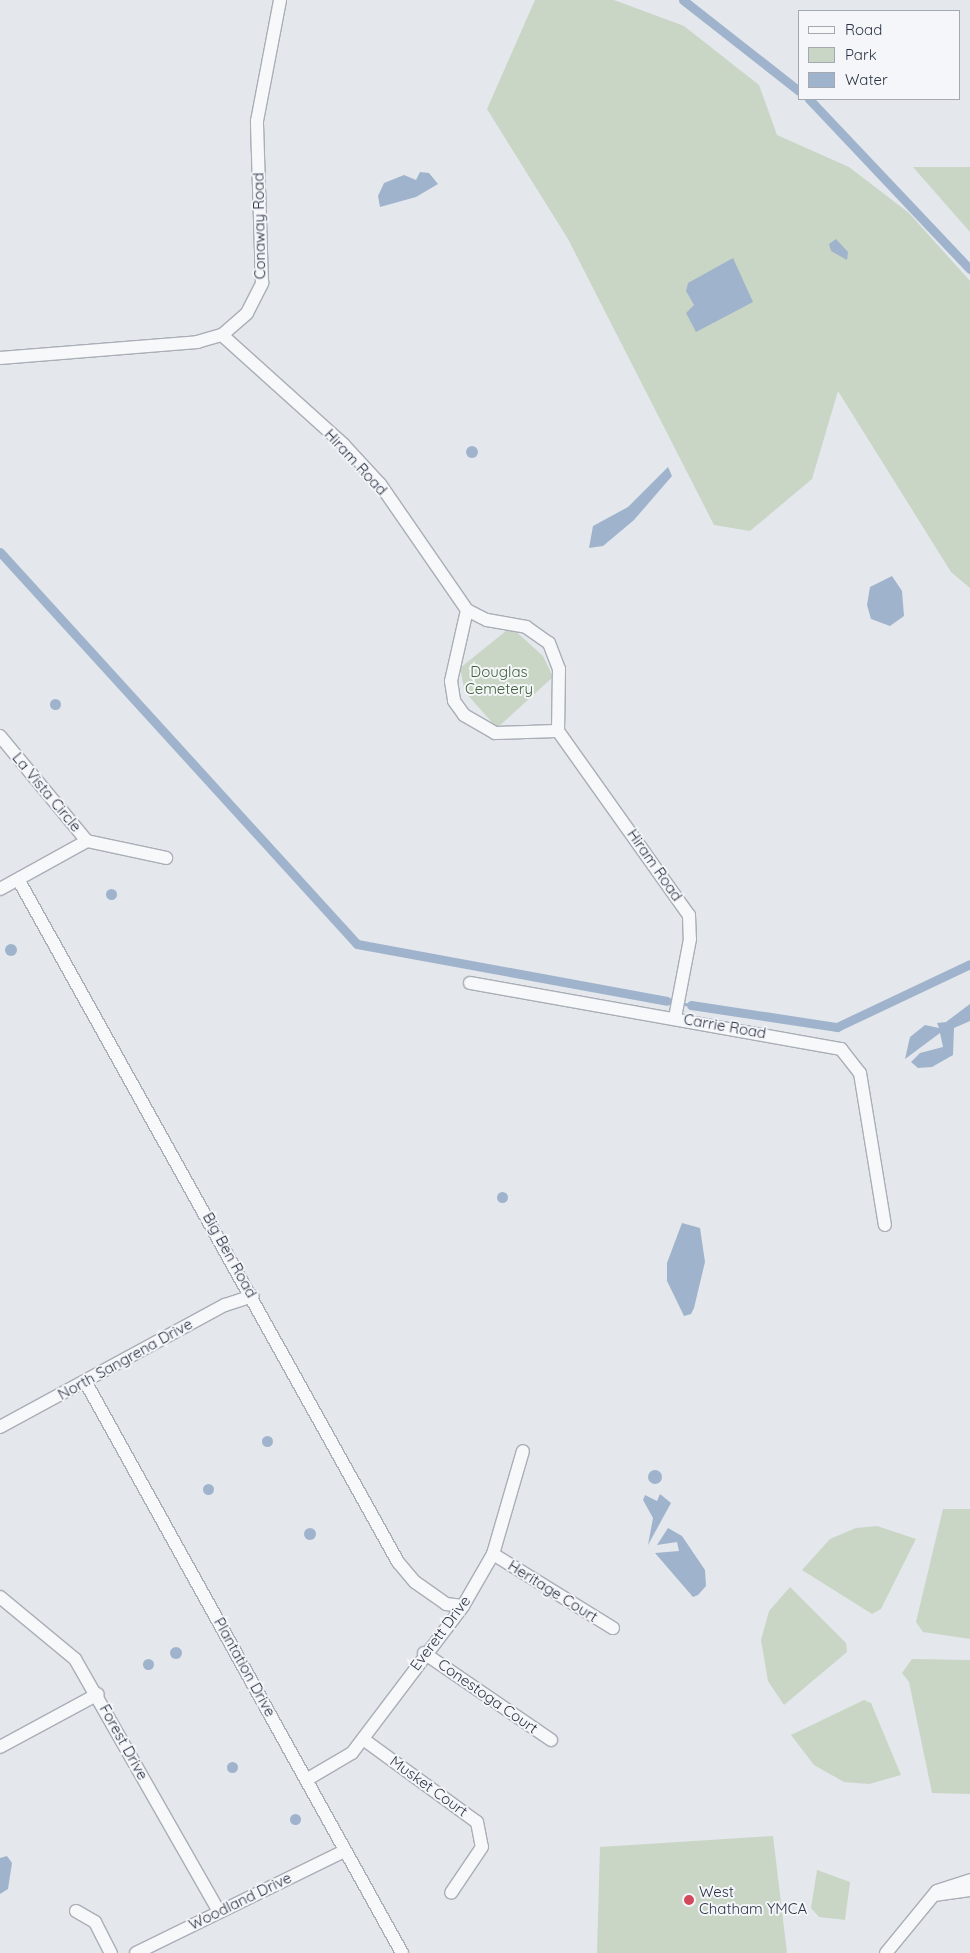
<!DOCTYPE html>
<style>
body{margin:0}
#map{position:relative;width:970px;height:1953px;overflow:hidden;background:#e4e7ec;font-family:Quicksand,sans-serif}
div>[style]{position:absolute}
[style*='--x']{left:calc(var(--x)*1px);top:calc(var(--y)*1px);width:calc(var(--w)*1px);rotate:calc(var(--a)*1deg)}
.green>*{inset:0;background:#c9d6c5}
.water>*{inset:0;background:#9fb4cc}
.round{border-radius:50%}
.stream>*{height:2.5px;margin:-1.25px;padding:0 1.25px;transform-origin:1.25px;border-radius:1.25px;background:#9fb4cc}
.canal>*{height:9px;margin:-4.5px;padding:0 4.5px;transform-origin:4.5px;border-radius:4.5px;background:#9fb4cc}
.roads{filter:drop-shadow(1px 0 #a9aeb7) drop-shadow(-1px 0 #a9aeb7) drop-shadow(0 1px #a9aeb7) drop-shadow(0 -1px #a9aeb7)}
.minor>*{height:12px;margin:-6px;padding:0 6px;transform-origin:6px;border-radius:6px;background:#f7f8fa}
.dots>*{width:14px;height:14px;translate:-50% -50%;box-sizing:border-box;border:2px solid #f4f6f9;border-radius:50%}
span{translate:-50% -50%;white-space:nowrap;text-align:center;line-height:1.15;-webkit-text-stroke:4px #f4f6f9;paint-order:stroke}
.street-label{font-size:15px;color:#2b3445}
.park-label{font-size:15px;color:#3f6138}
.poi-label{font-size:15px;color:#2b3445}
.left{translate:0 -50%;text-align:left}
.legend{position:absolute;left:798px;top:10px;width:162px;height:90px;box-sizing:border-box;background:#f4f6f9;border:1px solid #a4a8b1;margin:0;padding:6px 9px;list-style:none;font-size:15px;color:#2b3445}
.legend li{display:flex;align-items:center;gap:10px;height:25px}
.legend b{width:25px;border:1px solid #a4a8b1}
</style>
<div id="map">
<div class="green">
<div style="clip-path:polygon(535px 0,614px 0,684px 26px,759px 85px,777px 135px,849px 167px,909px 213px,970px 281px,970px 588px,951px 572px,838px 391px,812px 479px,750px 531px,714px 525px,568px 239px,487px 109px)"></div>
<div style="clip-path:polygon(914px 167px,970px 167px,970px 232px,913px 167px)"></div>
<div style="clip-path:polygon(511px 627px,543px 656px,553px 677px,497px 728px,465px 692px,460px 668px)"></div>
<div style="clip-path:polygon(943px 1509px,970px 1509px,970px 1639px,923px 1632px,916px 1622px)"></div>
<div style="clip-path:polygon(877px 1526px,916px 1539px,881px 1609px,872px 1614px,802px 1570px,830px 1539px,856px 1528px)"></div>
<div style="clip-path:polygon(790px 1587px,846px 1643px,847px 1652px,784px 1705px,768px 1681px,761px 1640px,769px 1611px)"></div>
<div style="clip-path:polygon(912px 1659px,970px 1660px,970px 1794px,932px 1793px,909px 1682px,902px 1673px)"></div>
<div style="clip-path:polygon(864px 1700px,871px 1703px,901px 1775px,869px 1784px,844px 1782px,814px 1765px,791px 1735px)"></div>
<div style="clip-path:polygon(773px 1836px,787px 1953px,597px 1953px,600px 1847px)"></div>
<div style="clip-path:polygon(817px 1870px,850px 1882px,845px 1920px,819px 1917px,811px 1908px)"></div>
</div>
<div class="water">
<div style="clip-path:polygon(420px 172px,429px 173px,438px 184px,416px 197px,380px 207px,378px 196px,384px 183px,404px 175px,416px 180px)"></div>
<div style="clip-path:polygon(836px 239px,848px 252px,847px 260px,831px 251px,829px 244px)"></div>
<div style="clip-path:polygon(733px 258px,753px 302px,696px 332px,686px 313px,694px 305px,686px 291px,688px 283px)"></div>
<div class="round" style="left:466px;top:446px;width:12px;height:12px"></div>
<div style="clip-path:polygon(668px 467px,672px 476px,634px 520px,603px 546px,589px 548px,593px 526px,628px 507px)"></div>
<div style="clip-path:polygon(892px 576px,902px 591px,904px 616px,890px 626px,871px 619px,867px 605px,870px 587px)"></div>
<div class="round" style="left:49.5px;top:698.5px;width:11px;height:11px"></div>
<div class="round" style="left:105.5px;top:888.5px;width:11px;height:11px"></div>
<div class="round" style="left:5px;top:944px;width:12px;height:12px"></div>
<div style="clip-path:polygon(970px 1004px,970px 1021px,954px 1028px,953px 1055px,932px 1067px,918px 1068px,911px 1062px,920px 1053px,943px 1047px,940px 1033px,905px 1059px,910px 1037px,925px 1025px,939px 1028px,937px 1023px,946px 1022px)"></div>
<div class="round" style="left:496.5px;top:1191.5px;width:11px;height:11px"></div>
<div style="clip-path:polygon(682px 1223px,700px 1228px,705px 1262px,694px 1308px,691px 1314px,684px 1316px,667px 1281px,667px 1263px)"></div>
<div class="round" style="left:261.5px;top:1435.5px;width:11px;height:11px"></div>
<div class="round" style="left:648px;top:1470px;width:14px;height:14px"></div>
<div class="round" style="left:202.5px;top:1483.5px;width:11px;height:11px"></div>
<div style="clip-path:polygon(660px 1494px,671px 1503px,648px 1545px,653px 1518px,643px 1500px,645px 1495px,657px 1501px)"></div>
<div style="clip-path:polygon(668px 1528px,682px 1536px,705px 1570px,706px 1586px,698px 1595px,693px 1597px,655px 1553px,679px 1551px,677px 1542px,657px 1545px)"></div>
<div class="round" style="left:304px;top:1528px;width:12px;height:12px"></div>
<div class="round" style="left:170px;top:1647px;width:12px;height:12px"></div>
<div class="round" style="left:142.5px;top:1658.5px;width:11px;height:11px"></div>
<div class="round" style="left:226.5px;top:1761.5px;width:11px;height:11px"></div>
<div class="round" style="left:289.5px;top:1813.5px;width:11px;height:11px"></div>
<div style="clip-path:polygon(7px 1856px,12px 1863px,8px 1889px,0 1894px,0 1858px)"></div>
</div>
<div class="stream">
<div style="--x:667;--y:1001;--w:5;--a:11"></div>
<div style="--x:685;--y:1004;--w:6;--a:9"></div>
</div>
<div class="canal">
<div style="--x:683;--y:0;--w:147;--a:38.1"></div>
<div style="--x:809;--y:99;--w:234;--a:46.6"></div>
<div style="--x:0;--y:552;--w:530;--a:47.68"></div>
<div style="--x:357;--y:944;--w:315;--a:10.4"></div>
<div style="--x:691;--y:1005;--w:148;--a:8.6"></div>
<div style="--x:837;--y:1027;--w:147;--a:-25.3"></div>
</div>
<div class="roads">
<div class="minor">
<div style="--x:222;--y:335;--w:164;--a:42"></div>
<div style="--x:344;--y:445;--w:53;--a:47.3"></div>
<div style="--x:380;--y:484;--w:153;--a:55.4"></div>
<div style="--x:467;--y:610;--w:22;--a:27"></div>
<div style="--x:487;--y:620;--w:40;--a:10"></div>
<div style="--x:526;--y:627;--w:28;--a:35"></div>
<div style="--x:549;--y:643;--w:28;--a:69"></div>
<div style="--x:559;--y:669;--w:62;--a:90.9"></div>
<div style="--x:558;--y:731;--w:226;--a:54.6"></div>
<div style="--x:689;--y:915;--w:24;--a:88"></div>
<div style="--x:690;--y:939;--w:80;--a:100.8"></div>
<div style="--x:0;--y:358;--w:198;--a:-4.6"></div>
<div style="--x:197;--y:342;--w:26;--a:-16"></div>
<div style="--x:222;--y:335;--w:33;--a:-41"></div>
<div style="--x:247;--y:313;--w:34;--a:-63"></div>
<div style="--x:262;--y:283;--w:162;--a:-91.8"></div>
<div style="--x:257;--y:121;--w:123;--a:-79.2"></div>
<div style="--x:467;--y:610;--w:73;--a:102.7"></div>
<div style="--x:451;--y:681;--w:20;--a:81"></div>
<div style="--x:454;--y:701;--w:17;--a:54"></div>
<div style="--x:464;--y:715;--w:36;--a:30"></div>
<div style="--x:495;--y:733;--w:63;--a:-1.8"></div>
<div style="--x:0;--y:736;--w:136;--a:50.4"></div>
<div style="--x:87;--y:841;--w:81;--a:12.1"></div>
<div style="--x:18;--y:879;--w:782;--a:60.91"></div>
<div style="--x:398;--y:1562;--w:26;--a:50"></div>
<div style="--x:415;--y:1582;--w:38;--a:35"></div>
<div style="--x:446;--y:1604;--w:17;--a:7"></div>
<div style="--x:0;--y:889;--w:99;--a:-28.9"></div>
<div style="--x:470;--y:983;--w:377;--a:10.1"></div>
<div style="--x:841;--y:1049;--w:31;--a:52"></div>
<div style="--x:860;--y:1073;--w:154;--a:80.7"></div>
<div style="--x:85;--y:1381;--w:654;--a:61"></div>
<div style="--x:0;--y:1427;--w:256;--a:-28.5"></div>
<div style="--x:225;--y:1305;--w:29;--a:-18"></div>
<div style="--x:493;--y:1554;--w:141;--a:31.7"></div>
<div style="--x:0;--y:1597;--w:97;--a:39.6"></div>
<div style="--x:75;--y:1659;--w:290;--a:60.3"></div>
<div style="--x:424;--y:1653;--w:154;--a:34.4"></div>
<div style="--x:363;--y:1739;--w:141;--a:36.1"></div>
<div style="--x:477;--y:1822;--w:25;--a:79"></div>
<div style="--x:482;--y:1847;--w:55;--a:124"></div>
<div style="--x:0;--y:1747;--w:111;--a:-28.4"></div>
<div style="--x:306;--y:1780;--w:53;--a:-30.4"></div>
<div style="--x:352;--y:1753;--w:184;--a:-52.9"></div>
<div style="--x:463;--y:1606;--w:60;--a:-60"></div>
<div style="--x:493;--y:1554;--w:107;--a:-73.8"></div>
<div style="--x:934;--y:1895;--w:36;--a:-8"></div>
<div style="--x:76;--y:1911;--w:22;--a:30"></div>
<div style="--x:95;--y:1922;--w:35;--a:63"></div>
<div style="--x:136;--y:1953;--w:232;--a:-26.1"></div>
<div style="--x:886;--y:1953;--w:80;--a:-50.6"></div>
<div style="--x:937;--y:1891;--w:35;--a:-18"></div>
</div>
</div>
<div class="dots">
<div style="left:689px;top:1900px;background:#d1495b"></div>
</div>
<div class="street-label">
<span style="left:259px;top:226px;rotate:-91deg">Conaway Road</span>
<span style="left:356px;top:462px;rotate:47deg">Hiram Road</span>
<span style="left:47px;top:792px;rotate:50deg">La Vista Circle</span>
<span style="left:655px;top:865px;rotate:55deg">Hiram Road</span>
<span style="left:725px;top:1026px;rotate:10deg">Carrie Road</span>
<span style="left:230px;top:1255px;rotate:61deg">Big Ben Road</span>
<span style="left:125px;top:1359px;rotate:-29deg">North Sangrena Drive</span>
<span style="left:553px;top:1591px;rotate:32deg">Heritage Court</span>
<span style="left:440px;top:1633px;rotate:-53deg">Everett Drive</span>
<span style="left:245px;top:1667px;rotate:61deg">Plantation Drive</span>
<span style="left:488px;top:1696px;rotate:35deg">Conestoga Court</span>
<span style="left:124px;top:1742px;rotate:61deg">Forest Drive</span>
<span style="left:429px;top:1786px;rotate:36deg">Musket Court</span>
<span style="left:240px;top:1901px;rotate:-26deg">Woodland Drive</span>
</div>
<div class="park-label">
<span style="left:499px;top:680px">Douglas<br>Cemetery</span>
</div>
<div class="poi-label">
<span class="left" style="left:699px;top:1900px">West<br>Chatham YMCA</span>
</div>
<ul class="legend">
<li><b style="height:6px;background:#f7f8fa"></b>Road</li>
<li><b style="height:14px;background:#c9d6c5"></b>Park</li>
<li><b style="height:14px;background:#9fb4cc"></b>Water</li>
</ul>
</div>
